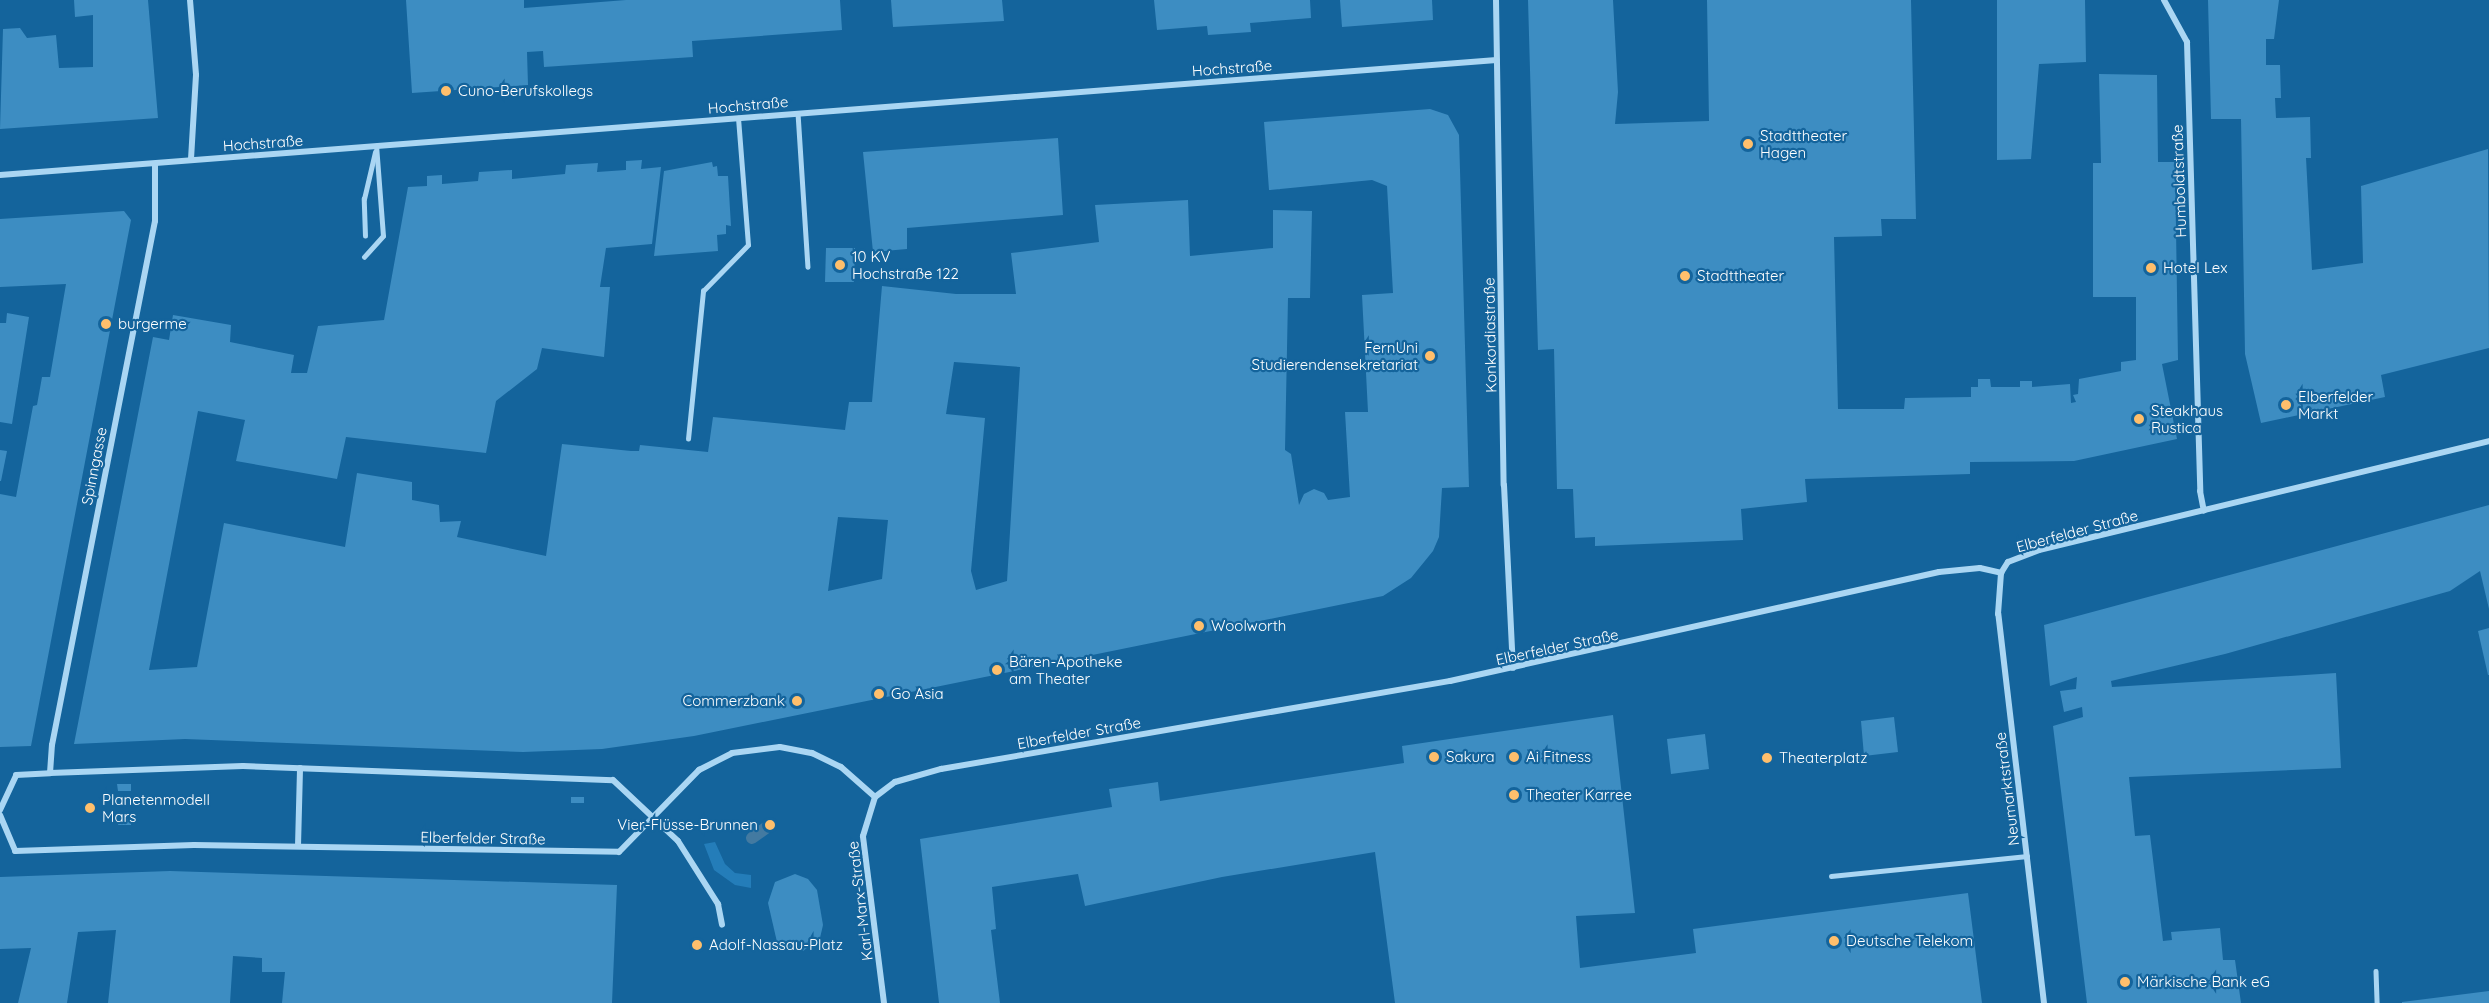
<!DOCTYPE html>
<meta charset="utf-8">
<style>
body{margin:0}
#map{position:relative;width:2489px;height:1003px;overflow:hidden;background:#14649c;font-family:Quicksand,sans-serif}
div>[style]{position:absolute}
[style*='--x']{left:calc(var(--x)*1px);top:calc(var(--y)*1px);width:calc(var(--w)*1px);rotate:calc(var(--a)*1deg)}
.green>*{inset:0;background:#247db9}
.stream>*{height:12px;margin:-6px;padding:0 6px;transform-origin:6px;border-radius:6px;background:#437aa1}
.building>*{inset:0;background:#3d8dc2}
.lane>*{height:4.5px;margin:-2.25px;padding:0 2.25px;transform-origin:2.25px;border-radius:2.25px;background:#aad6f3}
.street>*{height:6px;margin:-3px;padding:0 3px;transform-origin:3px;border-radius:3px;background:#aad6f3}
.dots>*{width:16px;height:16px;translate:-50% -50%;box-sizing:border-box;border:3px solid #14649c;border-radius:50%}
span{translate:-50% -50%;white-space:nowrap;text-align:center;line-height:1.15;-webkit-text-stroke:4.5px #14649c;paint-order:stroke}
.street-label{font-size:15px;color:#fff}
.poi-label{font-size:15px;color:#fff}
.left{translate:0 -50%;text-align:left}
.right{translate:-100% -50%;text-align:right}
</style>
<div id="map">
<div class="green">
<div style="clip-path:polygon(715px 842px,725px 864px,735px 873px,751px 875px,751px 888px,735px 885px,714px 870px,704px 844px)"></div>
</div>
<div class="stream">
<div style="--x:752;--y:838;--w:22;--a:-36"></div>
</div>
<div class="building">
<div style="clip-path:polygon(74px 0,148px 0,158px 118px,0 129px,3px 29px,20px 28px,27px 38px,56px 35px,59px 68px,93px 67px,93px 15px,75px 17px)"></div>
<div style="clip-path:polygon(406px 0,524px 0,524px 8px,626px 0,840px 0,842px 30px,692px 41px,693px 57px,544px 67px,543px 51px,527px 52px,528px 85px,412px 93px)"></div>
<div style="clip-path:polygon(891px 0,1002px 0,1004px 21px,893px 27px)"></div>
<div style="clip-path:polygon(1154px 0,1310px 0,1311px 18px,1250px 23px,1251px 32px,1208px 35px,1207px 26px,1157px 30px)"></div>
<div style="clip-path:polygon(1340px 0,1432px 0,1433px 20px,1342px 27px)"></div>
<div style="clip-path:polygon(1528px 0,1613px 0,1618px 92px,1615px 124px,1709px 121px,1707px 0,1911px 0,1916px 219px,1881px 219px,1882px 236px,1834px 237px,1838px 409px,1904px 409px,1905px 398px,1971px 397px,1971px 387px,1978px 387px,1978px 379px,1990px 379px,1991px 387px,2020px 387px,2020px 381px,2032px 381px,2032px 387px,2070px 384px,2071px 403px,2076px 402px,2073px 395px,2078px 394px,2079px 379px,2121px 371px,2121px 362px,2136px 360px,2136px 297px,2093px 297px,2093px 163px,2101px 163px,2099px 74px,2157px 75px,2158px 162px,2175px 162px,2178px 360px,2162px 364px,2177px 439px,2074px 461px,1970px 462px,1970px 474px,1805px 479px,1807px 502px,1741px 509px,1743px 540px,1595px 546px,1595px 537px,1575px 538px,1573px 489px,1557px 489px,1554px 349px,1538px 350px)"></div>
<div style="clip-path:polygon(1997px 0,2085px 0,2086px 62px,2039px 64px,2031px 159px,1997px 160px)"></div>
<div style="clip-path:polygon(2208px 0,2279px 0,2274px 39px,2266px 39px,2266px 65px,2280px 65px,2281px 98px,2275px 98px,2276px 118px,2310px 117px,2311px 158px,2306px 158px,2312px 270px,2363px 263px,2361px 186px,2488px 149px,2489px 348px,2381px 375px,2385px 397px,2261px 423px,2245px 354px,2241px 119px,2211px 119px)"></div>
<div style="clip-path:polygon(evenodd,1430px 109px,1448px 115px,1459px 135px,1469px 487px,1442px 488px,1439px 537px,1433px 551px,1411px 578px,1383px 596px,694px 736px,602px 749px,523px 752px,185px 739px,74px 744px,153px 337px,169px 340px,173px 315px,231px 325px,230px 342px,294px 355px,291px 373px,307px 373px,318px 326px,384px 320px,408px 187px,427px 186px,427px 176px,442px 175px,442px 184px,478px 181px,479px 172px,512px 170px,512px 179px,565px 174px,566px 165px,598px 163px,597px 172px,626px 170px,626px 161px,642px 160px,641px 169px,661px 167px,652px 244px,606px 248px,600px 287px,610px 287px,604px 357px,542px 348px,537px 369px,496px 401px,486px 453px,346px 437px,337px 479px,236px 461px,245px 420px,198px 411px,149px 670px,197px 667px,224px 523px,345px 547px,357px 473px,412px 482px,412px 500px,439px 505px,440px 522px,461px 521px,457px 537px,546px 556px,562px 444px,631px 451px,639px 451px,640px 445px,708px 452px,713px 417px,845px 430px,849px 402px,872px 402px,882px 286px,956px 294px,1016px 294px,1011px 253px,1099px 242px,1095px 205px,1188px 200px,1190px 256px,1273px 248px,1273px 210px,1312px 211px,1310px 298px,1288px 298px,1285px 450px,1291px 454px,1299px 505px,1304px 494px,1314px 489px,1324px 493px,1328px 500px,1350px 497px,1345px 412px,1368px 412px,1362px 295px,1393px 293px,1387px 186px,1372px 180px,1269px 190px,1264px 122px,1430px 109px,954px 362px,1020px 367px,1007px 581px,976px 590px,971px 571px,985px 418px,946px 414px,954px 362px,1430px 109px,838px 517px,888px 520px,882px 579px,828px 591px,838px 517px)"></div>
<div style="clip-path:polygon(1058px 138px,1063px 215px,907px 228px,907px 249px,873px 252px,863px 152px)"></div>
<div style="clip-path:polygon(712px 162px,713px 167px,717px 166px,718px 176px,728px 176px,731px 226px,726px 225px,726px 234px,717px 235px,718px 251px,654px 256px,664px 171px)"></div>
<div style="clip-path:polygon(124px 211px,131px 220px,31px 746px,0 747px,0 494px,16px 497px,33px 406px,37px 405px,42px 377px,50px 377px,66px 284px,0 287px,0 219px)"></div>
<div style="clip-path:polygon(826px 248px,855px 248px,854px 282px,825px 282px)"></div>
<div style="clip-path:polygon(7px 313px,29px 317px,12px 424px,0 422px,0 323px,6px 323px)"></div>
<div style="clip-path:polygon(0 450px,7px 451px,1px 481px,0 481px)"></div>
<div style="clip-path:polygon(2489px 505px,2489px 609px,2480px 571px,2450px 591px,2225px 654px,2111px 681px,2112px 687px,2336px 673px,2341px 768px,2129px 777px,2135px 836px,2150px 835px,2163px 941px,2172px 940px,2171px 932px,2220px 928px,2223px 960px,2235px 960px,2241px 1003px,2087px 1003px,2053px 726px,2083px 717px,2082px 707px,2064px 712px,2060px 691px,2076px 689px,2077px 677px,2050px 686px,2044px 625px)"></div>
<div style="clip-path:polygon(2489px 628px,2489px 675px,2488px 675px,2478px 631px)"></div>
<div style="clip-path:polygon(1613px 715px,1635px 913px,1576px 916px,1580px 968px,1696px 953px,1693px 929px,1968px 893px,1982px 1003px,1395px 1003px,1375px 852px,1222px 877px,1085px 906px,1078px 874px,992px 887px,996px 929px,991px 930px,1000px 1003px,939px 1003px,920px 839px,1112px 807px,1109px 789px,1158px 782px,1160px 801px,1404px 763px,1402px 746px)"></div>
<div style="clip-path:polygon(1894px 717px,1898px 752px,1864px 756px,1861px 721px)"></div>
<div style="clip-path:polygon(1705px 734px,1709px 769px,1671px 774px,1667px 739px)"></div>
<div style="clip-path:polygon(117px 784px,131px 784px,131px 791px,118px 791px)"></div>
<div style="clip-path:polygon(571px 797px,584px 797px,584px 803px,571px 803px)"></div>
<div style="clip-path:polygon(118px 819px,131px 819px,131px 825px,118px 825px)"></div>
<div style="clip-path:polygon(170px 871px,617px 885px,612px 1003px,282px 1003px,285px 972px,262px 972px,262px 958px,233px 956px,230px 1003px,108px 1003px,116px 930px,78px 932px,67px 1003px,18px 1003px,31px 948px,0 949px,0 877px)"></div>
<div style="clip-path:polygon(795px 874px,808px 879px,817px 890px,823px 925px,820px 938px,803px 951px,790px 951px,777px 942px,768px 903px,775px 882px)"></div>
<div style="clip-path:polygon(2489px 991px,2489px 1003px,2402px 1003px,2402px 1002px)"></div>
</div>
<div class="lane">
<div style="--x:798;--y:113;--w:154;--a:86.3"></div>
<div style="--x:365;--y:236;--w:37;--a:-92"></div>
<div style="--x:364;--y:199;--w:48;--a:-76.8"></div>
<div style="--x:364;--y:257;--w:28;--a:-48"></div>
<div style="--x:383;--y:236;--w:90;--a:-94.4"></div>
<div style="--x:688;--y:439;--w:149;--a:-84.2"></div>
<div style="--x:703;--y:291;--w:64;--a:-45.6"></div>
<div style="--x:748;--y:245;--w:127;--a:-94.5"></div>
<div style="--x:1831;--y:876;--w:197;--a:-5.8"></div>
<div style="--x:2376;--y:971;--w:32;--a:88"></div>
</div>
<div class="street">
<div style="--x:190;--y:0;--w:75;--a:85.4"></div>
<div style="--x:196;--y:75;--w:85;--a:93.4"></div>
<div style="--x:1496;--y:0;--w:485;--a:89.1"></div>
<div style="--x:1504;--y:485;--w:183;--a:87.2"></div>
<div style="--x:2164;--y:0;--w:48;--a:61.3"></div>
<div style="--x:2187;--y:42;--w:449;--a:88.3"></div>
<div style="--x:2200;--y:491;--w:20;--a:79"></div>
<div style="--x:0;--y:175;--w:1501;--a:-4.39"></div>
<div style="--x:50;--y:773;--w:28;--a:-86"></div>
<div style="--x:52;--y:745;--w:534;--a:-78.88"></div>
<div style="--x:155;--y:221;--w:57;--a:-90"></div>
<div style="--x:0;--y:810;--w:38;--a:-65"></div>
<div style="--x:16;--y:775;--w:34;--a:-3"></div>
<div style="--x:50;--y:773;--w:193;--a:-2.1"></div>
<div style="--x:243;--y:766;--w:370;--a:2.2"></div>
<div style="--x:613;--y:780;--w:89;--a:43.2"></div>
<div style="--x:678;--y:841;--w:75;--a:57.6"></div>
<div style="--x:718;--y:904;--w:21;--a:79"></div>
<div style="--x:0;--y:815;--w:39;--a:67"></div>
<div style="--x:15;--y:851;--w:179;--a:-1.9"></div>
<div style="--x:194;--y:845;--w:425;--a:0.9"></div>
<div style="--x:619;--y:852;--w:115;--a:-45.7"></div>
<div style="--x:699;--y:770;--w:37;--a:-27"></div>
<div style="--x:732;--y:753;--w:48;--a:-7.1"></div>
<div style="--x:780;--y:747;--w:33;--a:11"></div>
<div style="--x:812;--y:753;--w:32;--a:26"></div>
<div style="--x:841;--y:767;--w:45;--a:41.4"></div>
<div style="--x:298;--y:846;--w:78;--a:-88.5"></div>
<div style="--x:884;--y:1003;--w:168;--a:-97.2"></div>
<div style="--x:863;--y:836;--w:41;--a:-72.9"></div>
<div style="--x:875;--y:797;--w:25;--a:-37"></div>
<div style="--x:895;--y:782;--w:48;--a:-15.8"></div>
<div style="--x:941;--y:769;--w:517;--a:-9.81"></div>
<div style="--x:1450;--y:681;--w:501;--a:-12.57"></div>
<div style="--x:1939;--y:572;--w:41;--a:-5.6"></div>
<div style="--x:1980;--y:568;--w:22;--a:13"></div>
<div style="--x:2044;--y:1003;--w:392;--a:-96.7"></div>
<div style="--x:1998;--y:614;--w:41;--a:-85.8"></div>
<div style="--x:2001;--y:573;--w:13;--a:-58"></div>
<div style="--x:2008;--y:562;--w:33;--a:-21"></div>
<div style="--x:2039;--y:550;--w:463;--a:-13.6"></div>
</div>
<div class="dots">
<div style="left:446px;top:91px;background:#ffbf6c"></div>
<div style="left:1748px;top:144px;background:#ffbf6c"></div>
<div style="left:840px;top:265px;background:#ffbf6c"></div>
<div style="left:2151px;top:268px;background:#ffbf6c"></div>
<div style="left:1685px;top:276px;background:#ffbf6c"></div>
<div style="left:106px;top:324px;background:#ffbf6c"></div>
<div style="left:1430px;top:356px;background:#ffbf6c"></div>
<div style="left:2286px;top:405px;background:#ffbf6c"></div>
<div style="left:2139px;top:419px;background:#ffbf6c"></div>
<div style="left:1199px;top:626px;background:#ffbf6c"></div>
<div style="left:997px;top:670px;background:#ffbf6c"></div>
<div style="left:879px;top:694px;background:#ffbf6c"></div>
<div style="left:797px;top:701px;background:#ffbf6c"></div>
<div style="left:1434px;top:757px;background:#ffbf6c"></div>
<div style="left:1514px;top:757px;background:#ffbf6c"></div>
<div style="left:1767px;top:758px;background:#ffbf6c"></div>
<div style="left:1514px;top:795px;background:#ffbf6c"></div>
<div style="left:90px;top:808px;background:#ffbf6c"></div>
<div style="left:770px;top:825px;background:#ffbf6c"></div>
<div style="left:1834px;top:941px;background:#ffbf6c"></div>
<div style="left:697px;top:945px;background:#ffbf6c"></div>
<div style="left:2125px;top:982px;background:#ffbf6c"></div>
</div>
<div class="street-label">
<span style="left:1232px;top:68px;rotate:-4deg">Hochstraße</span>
<span style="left:748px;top:105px;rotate:-5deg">Hochstraße</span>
<span style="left:263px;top:143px;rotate:-4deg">Hochstraße</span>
<span style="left:2179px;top:181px;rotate:-92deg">Humboldtstraße</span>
<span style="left:1490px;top:335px;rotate:-91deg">Konkordiastraße</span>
<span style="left:94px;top:466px;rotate:-79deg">Spinngasse</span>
<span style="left:2077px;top:531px;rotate:-15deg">Elberfelder Straße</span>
<span style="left:1557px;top:647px;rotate:-12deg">Elberfelder Straße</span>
<span style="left:1079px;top:733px;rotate:-10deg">Elberfelder Straße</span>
<span style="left:2007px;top:789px;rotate:-97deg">Neumarktstraße</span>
<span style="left:483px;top:838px;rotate:1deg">Elberfelder Straße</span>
<span style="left:860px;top:901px;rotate:-97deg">Karl-Marx-Straße</span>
</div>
<div class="poi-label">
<span class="left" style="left:458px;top:91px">Cuno-Berufskollegs</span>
<span class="left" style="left:1760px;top:144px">Stadttheater<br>Hagen</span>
<span class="left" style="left:852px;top:265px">10 KV<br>Hochstraße 122</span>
<span class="left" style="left:2163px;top:268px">Hotel Lex</span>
<span class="left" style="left:1697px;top:276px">Stadttheater</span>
<span class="left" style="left:118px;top:324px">burgerme</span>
<span class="right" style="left:1418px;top:356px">FernUni<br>Studierendensekretariat</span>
<span class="left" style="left:2298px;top:405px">Elberfelder<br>Markt</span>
<span class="left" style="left:2151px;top:419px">Steakhaus<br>Rustica</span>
<span class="left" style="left:1211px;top:626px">Woolworth</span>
<span class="left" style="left:1009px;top:670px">Bären-Apotheke<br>am Theater</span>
<span class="left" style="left:891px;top:694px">Go Asia</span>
<span class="right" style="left:785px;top:701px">Commerzbank</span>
<span class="left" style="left:1446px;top:757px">Sakura</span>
<span class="left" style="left:1526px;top:757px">Ai Fitness</span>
<span class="left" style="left:1779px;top:758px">Theaterplatz</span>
<span class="left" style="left:1526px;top:795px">Theater Karree</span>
<span class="left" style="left:102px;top:808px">Planetenmodell<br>Mars</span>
<span class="right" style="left:758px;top:825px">Vier-Flüsse-Brunnen</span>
<span class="left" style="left:1846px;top:941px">Deutsche Telekom</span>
<span class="left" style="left:709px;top:945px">Adolf-Nassau-Platz</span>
<span class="left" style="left:2137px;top:982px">Märkische Bank eG</span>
</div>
</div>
